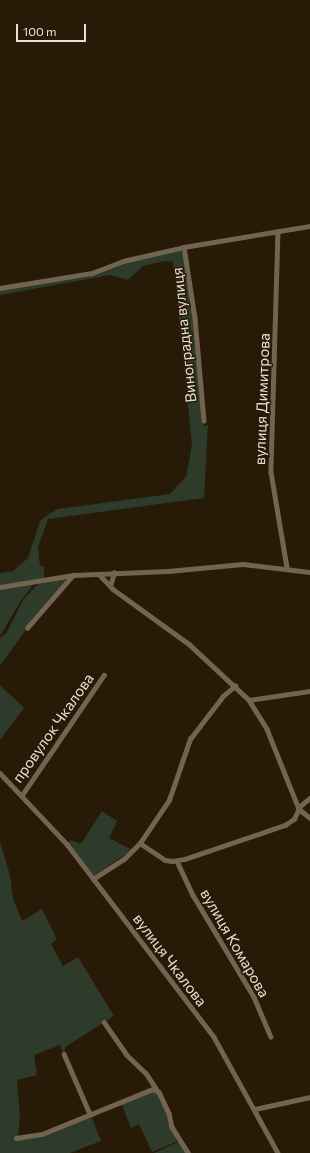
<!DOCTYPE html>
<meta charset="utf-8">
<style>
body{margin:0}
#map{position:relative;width:310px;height:1153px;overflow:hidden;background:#271a06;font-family:Commissioner,sans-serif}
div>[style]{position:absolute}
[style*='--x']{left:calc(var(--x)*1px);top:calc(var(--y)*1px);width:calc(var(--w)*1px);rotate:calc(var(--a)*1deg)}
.green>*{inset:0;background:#2e3a2a}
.minor>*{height:4.5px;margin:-2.25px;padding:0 2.25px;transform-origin:2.25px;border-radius:2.25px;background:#72644e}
span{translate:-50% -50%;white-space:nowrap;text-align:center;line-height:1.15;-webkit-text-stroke:3px #271a06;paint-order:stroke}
.street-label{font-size:15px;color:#e8e0d3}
.scale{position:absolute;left:16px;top:24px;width:70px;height:18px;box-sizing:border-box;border:2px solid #e8e0d3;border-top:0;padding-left:5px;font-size:12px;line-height:14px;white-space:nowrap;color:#e8e0d3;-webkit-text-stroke:3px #271a06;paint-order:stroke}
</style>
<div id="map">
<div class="green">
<div style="clip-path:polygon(181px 250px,188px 265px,203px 418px,204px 426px,208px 425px,204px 498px,48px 519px,38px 547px,40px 566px,44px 566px,44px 580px,0 586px,0 573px,13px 571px,28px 558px,40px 521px,49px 514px,58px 509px,170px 494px,186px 477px,192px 445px,173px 262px,165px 261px,143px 266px,128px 280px,110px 275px,0 295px,0 289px,92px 275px,123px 263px)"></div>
<div style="clip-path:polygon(68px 578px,27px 628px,0 666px,0 638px,7px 632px,23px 600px,38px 584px)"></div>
<div style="clip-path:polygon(33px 585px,20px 602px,0 636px,0 589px)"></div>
<div style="clip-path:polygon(0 685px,24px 708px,0 740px)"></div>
<div style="clip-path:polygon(102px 811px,117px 821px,109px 838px,132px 850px,94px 876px,69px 843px,71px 840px,81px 844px)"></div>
<div style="clip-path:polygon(0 842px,10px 875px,13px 899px,22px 921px,42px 909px,57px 939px,51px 944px,63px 966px,78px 957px,114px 1016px,65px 1047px,65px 1053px,63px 1054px,60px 1045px,34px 1055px,37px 1075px,17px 1080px,20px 1116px,18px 1134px,22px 1139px,36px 1137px,91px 1115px,101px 1141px,70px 1153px,0 1153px)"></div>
<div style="clip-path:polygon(153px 1090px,158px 1093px,178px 1141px,152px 1152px,139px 1124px,131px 1128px,121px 1103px)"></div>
<div style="clip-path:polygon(178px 1142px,187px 1153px,154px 1153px,174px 1144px)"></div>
</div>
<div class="minor">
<div style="--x:278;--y:231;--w:241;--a:91.7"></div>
<div style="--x:271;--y:472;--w:97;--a:80.5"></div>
<div style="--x:184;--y:247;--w:72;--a:81.2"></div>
<div style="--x:195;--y:318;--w:103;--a:85"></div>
<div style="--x:0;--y:288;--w:93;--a:-9.3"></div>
<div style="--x:92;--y:273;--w:33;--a:-21"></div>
<div style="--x:123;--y:261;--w:63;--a:-12.9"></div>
<div style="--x:184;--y:247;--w:128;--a:-9.5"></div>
<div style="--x:99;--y:574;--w:21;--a:47"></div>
<div style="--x:113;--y:589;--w:94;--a:35.9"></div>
<div style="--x:189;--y:644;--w:82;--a:43"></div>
<div style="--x:249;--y:700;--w:34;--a:58"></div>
<div style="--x:267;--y:729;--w:86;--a:68.2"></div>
<div style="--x:299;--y:809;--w:14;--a:39"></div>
<div style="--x:110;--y:586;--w:14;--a:-73"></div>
<div style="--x:0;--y:587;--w:74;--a:-9.3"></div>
<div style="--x:73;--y:575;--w:95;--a:-2.4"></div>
<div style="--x:168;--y:571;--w:75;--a:-5.3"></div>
<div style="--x:243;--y:564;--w:67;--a:6.8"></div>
<div style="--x:27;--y:628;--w:70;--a:-49"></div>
<div style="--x:249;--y:700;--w:62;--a:-8.4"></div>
<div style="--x:0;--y:773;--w:98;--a:46.7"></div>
<div style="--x:67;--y:844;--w:243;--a:52.7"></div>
<div style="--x:214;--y:1037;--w:132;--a:61.1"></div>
<div style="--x:22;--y:795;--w:145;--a:-55.7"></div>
<div style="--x:140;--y:843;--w:30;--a:34"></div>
<div style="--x:165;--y:860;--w:7;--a:8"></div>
<div style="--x:172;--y:861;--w:13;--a:-9"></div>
<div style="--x:185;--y:859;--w:106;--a:-18.8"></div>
<div style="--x:285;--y:825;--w:11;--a:-34"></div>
<div style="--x:294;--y:819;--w:14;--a:-65"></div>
<div style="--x:300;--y:806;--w:13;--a:-39"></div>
<div style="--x:177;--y:861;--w:38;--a:65"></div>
<div style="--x:193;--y:895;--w:119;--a:59.1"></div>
<div style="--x:254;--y:997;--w:43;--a:67"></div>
<div style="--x:93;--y:879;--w:37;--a:-33"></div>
<div style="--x:124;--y:859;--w:23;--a:-45"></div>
<div style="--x:140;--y:843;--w:52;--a:-56"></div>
<div style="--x:169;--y:800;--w:65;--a:-71"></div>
<div style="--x:190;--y:739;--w:54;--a:-52.5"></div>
<div style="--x:223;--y:696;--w:16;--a:-40"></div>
<div style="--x:104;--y:1022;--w:39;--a:55"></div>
<div style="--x:126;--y:1054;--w:28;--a:44"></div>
<div style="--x:146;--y:1073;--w:20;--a:57"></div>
<div style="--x:64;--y:1054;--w:65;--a:66.6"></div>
<div style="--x:255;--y:1109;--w:56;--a:-12.3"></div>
<div style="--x:16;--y:1138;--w:26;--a:-9"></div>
<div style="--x:42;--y:1134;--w:120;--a:-22.1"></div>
<div style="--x:153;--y:1089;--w:7;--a:27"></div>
<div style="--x:159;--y:1092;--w:23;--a:65"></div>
<div style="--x:169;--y:1113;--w:14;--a:78"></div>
<div style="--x:172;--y:1127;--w:31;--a:58"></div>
</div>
<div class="street-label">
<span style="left:184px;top:335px;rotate:-96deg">Виноградна вулиця</span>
<span style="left:262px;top:399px;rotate:-88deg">вулиця Димитрова</span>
<span style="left:53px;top:728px;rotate:-55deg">провулок Чкалова</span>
<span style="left:235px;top:943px;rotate:60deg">вулиця Комарова</span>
<span style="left:170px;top:960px;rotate:53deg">вулиця Чкалова</span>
</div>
<div class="scale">100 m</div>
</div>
